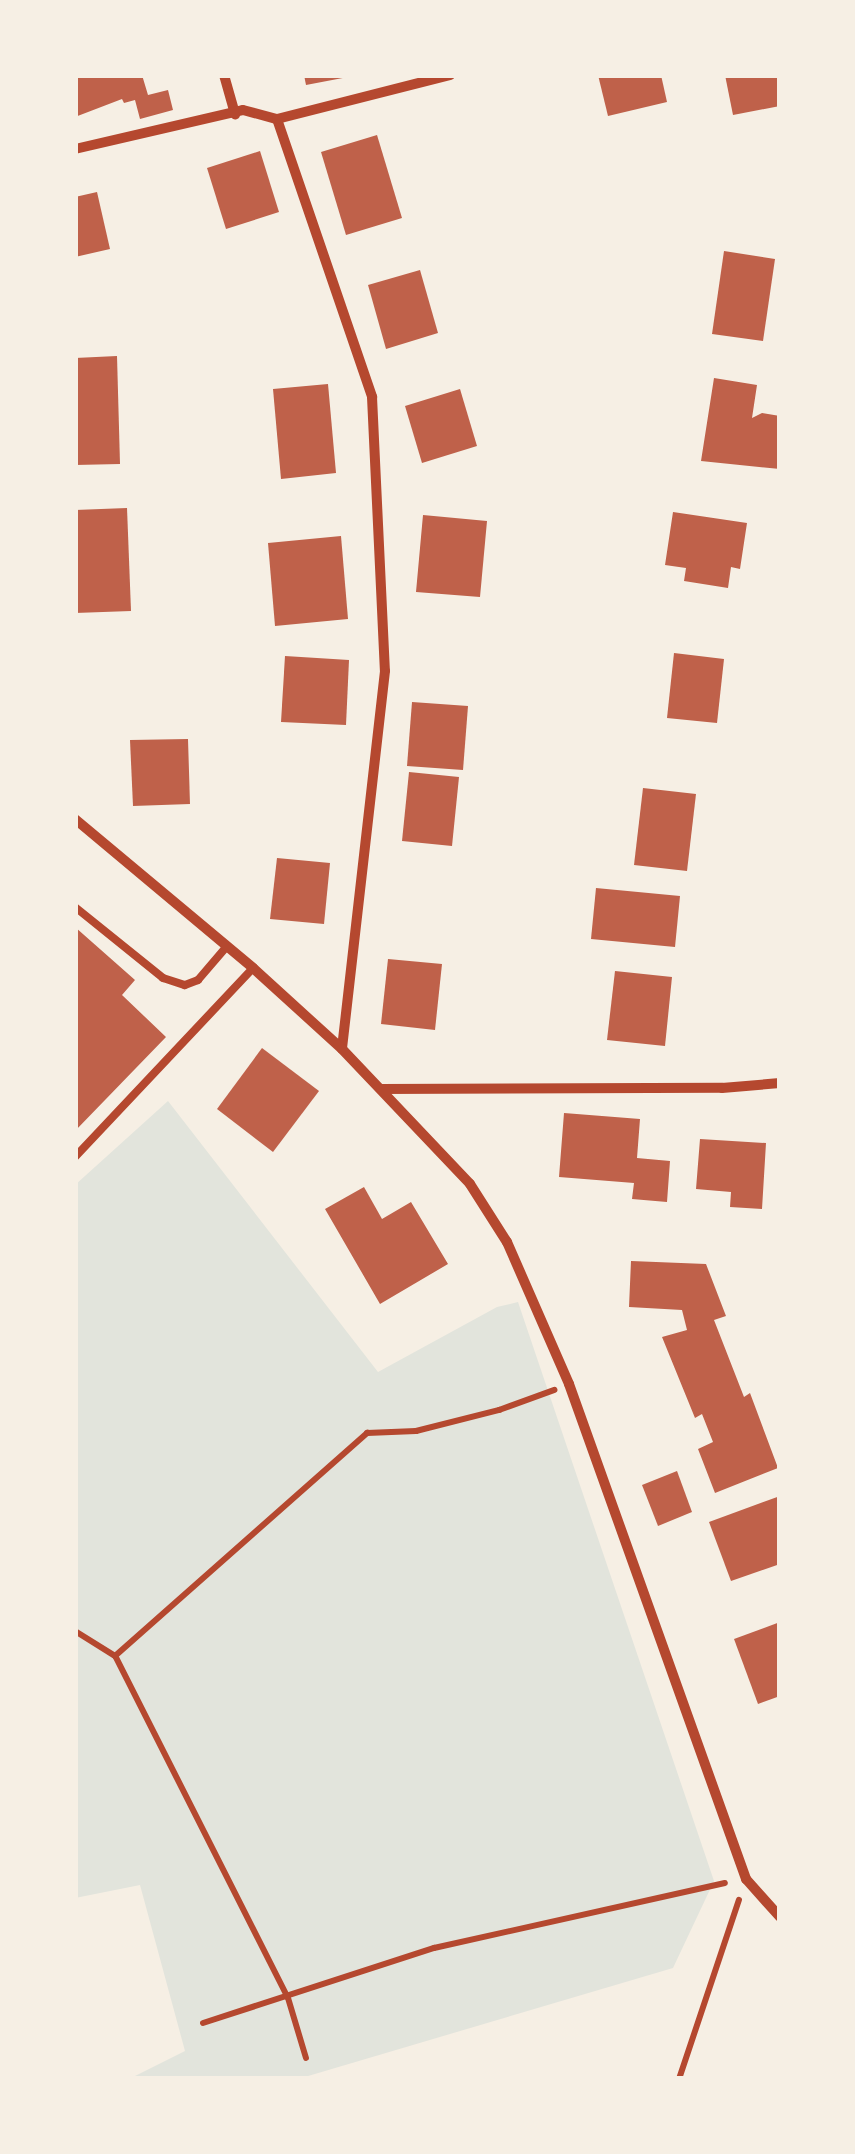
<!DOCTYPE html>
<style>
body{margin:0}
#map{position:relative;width:855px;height:2154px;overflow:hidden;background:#f6efe4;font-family:Bitter,serif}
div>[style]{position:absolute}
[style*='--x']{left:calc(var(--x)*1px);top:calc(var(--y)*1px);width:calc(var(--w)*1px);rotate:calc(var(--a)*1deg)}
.green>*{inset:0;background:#e2e4dc}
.building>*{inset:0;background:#bf614a}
.path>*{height:6px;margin:-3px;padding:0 3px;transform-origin:3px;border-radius:3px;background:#b5482f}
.service>*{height:8px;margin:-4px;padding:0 4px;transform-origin:4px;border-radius:4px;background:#b5482f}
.minor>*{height:10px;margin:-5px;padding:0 5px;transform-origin:5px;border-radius:5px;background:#b5482f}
span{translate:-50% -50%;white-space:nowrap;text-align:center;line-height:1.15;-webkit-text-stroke:8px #f6efe4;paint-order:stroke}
.frame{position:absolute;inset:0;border:78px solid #f6efe4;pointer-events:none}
</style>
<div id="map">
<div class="green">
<div style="clip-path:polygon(168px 1101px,378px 1372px,497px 1307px,518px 1302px,714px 1881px,673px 1968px,298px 2079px,129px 2079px,185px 2051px,140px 1885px,75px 1898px,75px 1185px)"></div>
</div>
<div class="building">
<div style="clip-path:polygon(75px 75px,142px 75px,148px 95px,168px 90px,173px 110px,140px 119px,135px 100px,124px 103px,122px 99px,75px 117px)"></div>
<div style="clip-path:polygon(304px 75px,348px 75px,348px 77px,306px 85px)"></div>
<div style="clip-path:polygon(598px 75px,661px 75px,667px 102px,608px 116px)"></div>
<div style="clip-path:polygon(725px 75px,780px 75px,780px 106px,733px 115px)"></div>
<div style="clip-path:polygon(377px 135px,402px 218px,346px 235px,321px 152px)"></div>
<div style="clip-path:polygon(260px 151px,279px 212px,226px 229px,207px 168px)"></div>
<div style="clip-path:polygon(97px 192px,110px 249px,75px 257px,75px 197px)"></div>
<div style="clip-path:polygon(724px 251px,775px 259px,763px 341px,712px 334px)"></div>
<div style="clip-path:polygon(420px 270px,438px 333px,386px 349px,368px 285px)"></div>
<div style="clip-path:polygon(117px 356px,120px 464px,75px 465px,75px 358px)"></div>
<div style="clip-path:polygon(714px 378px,757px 385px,752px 418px,762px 413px,780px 416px,780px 469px,701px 461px)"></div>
<div style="clip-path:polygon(328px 384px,336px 473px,281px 479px,273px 389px)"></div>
<div style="clip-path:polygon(460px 389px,477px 446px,422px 463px,405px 406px)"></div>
<div style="clip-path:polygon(127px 508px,131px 611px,75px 613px,75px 510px)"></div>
<div style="clip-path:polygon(673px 512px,747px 523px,740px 569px,731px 567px,728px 588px,684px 581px,686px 568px,665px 565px)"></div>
<div style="clip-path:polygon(423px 515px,487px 521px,480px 597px,416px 592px)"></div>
<div style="clip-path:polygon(341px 536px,348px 619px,275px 626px,268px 543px)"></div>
<div style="clip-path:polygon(674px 653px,724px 659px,717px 723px,667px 718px)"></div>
<div style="clip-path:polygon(285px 656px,349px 660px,346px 725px,281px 722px)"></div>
<div style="clip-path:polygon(412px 702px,468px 706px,463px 770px,407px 766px)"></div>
<div style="clip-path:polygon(188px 739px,190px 804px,133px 806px,130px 740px)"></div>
<div style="clip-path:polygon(409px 772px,459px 777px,452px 846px,402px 841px)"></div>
<div style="clip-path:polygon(643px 788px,696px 794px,687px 871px,634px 865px)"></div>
<div style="clip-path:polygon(277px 858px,330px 863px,324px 924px,270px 919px)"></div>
<div style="clip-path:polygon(596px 888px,680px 896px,675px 947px,591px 939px)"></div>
<div style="clip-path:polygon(75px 927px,135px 980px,122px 995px,166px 1037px,75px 1131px)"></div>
<div style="clip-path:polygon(388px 959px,442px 964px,435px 1030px,381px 1024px)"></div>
<div style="clip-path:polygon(615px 971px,672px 977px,665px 1046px,607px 1040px)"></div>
<div style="clip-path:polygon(262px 1048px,319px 1091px,273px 1152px,217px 1109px)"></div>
<div style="clip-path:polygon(564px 1113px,640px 1119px,637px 1158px,670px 1161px,667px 1202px,632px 1199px,634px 1183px,559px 1177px)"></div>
<div style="clip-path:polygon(700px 1139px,766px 1143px,762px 1209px,730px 1207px,731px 1192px,696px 1189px)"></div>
<div style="clip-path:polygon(364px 1187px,382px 1219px,411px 1202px,448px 1264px,380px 1304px,325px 1209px)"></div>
<div style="clip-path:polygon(631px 1261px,706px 1264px,726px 1316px,714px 1320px,744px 1397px,750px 1393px,778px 1468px,715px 1493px,698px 1449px,713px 1442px,702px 1414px,695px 1418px,662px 1337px,687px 1330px,682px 1310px,629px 1307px)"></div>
<div style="clip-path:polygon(677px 1471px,692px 1512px,658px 1526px,642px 1485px)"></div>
<div style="clip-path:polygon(780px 1496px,780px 1564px,731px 1581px,709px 1522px)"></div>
<div style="clip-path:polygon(780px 1622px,780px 1696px,758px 1704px,734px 1639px)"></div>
</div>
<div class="path">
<div style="--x:75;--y:1631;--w:47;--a:32"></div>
<div style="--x:203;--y:2023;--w:243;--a:-18"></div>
<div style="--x:434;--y:1948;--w:298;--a:-12.6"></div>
<div style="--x:306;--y:2058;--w:63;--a:-106.7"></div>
<div style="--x:288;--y:1998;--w:383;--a:-116.8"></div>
<div style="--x:115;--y:1656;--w:337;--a:-41.5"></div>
<div style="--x:367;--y:1433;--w:49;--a:-2.3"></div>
<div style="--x:416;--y:1431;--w:86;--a:-14.2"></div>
<div style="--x:499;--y:1410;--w:59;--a:-20"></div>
<div style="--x:679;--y:2079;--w:189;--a:-71.5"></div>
</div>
<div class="service">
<div style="--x:75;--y:907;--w:113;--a:38.9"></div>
<div style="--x:163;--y:978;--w:23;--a:18"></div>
<div style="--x:185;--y:985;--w:14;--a:-21"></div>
<div style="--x:198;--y:980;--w:45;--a:-49.5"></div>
<div style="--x:75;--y:1157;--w:260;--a:-46.7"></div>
</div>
<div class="minor">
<div style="--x:224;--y:75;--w:41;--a:74.2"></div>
<div style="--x:277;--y:119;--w:294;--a:71.1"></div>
<div style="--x:372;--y:397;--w:274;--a:87.3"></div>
<div style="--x:385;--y:671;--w:380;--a:96.5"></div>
<div style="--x:75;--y:149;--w:172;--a:-13.1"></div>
<div style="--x:243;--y:110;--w:35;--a:15"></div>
<div style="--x:277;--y:119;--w:179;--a:-14.3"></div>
<div style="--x:75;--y:819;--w:232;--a:39.9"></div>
<div style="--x:253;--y:968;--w:120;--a:42.3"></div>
<div style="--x:342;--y:1049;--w:186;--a:46.5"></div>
<div style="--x:470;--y:1184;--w:69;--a:57.5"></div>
<div style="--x:507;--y:1242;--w:155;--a:66.4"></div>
<div style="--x:569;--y:1384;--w:526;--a:70.32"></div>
<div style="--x:746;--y:1879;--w:51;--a:48.2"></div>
<div style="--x:381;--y:1089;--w:341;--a:-0.2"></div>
<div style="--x:722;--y:1088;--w:58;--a:-4.9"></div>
</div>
<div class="frame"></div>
</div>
